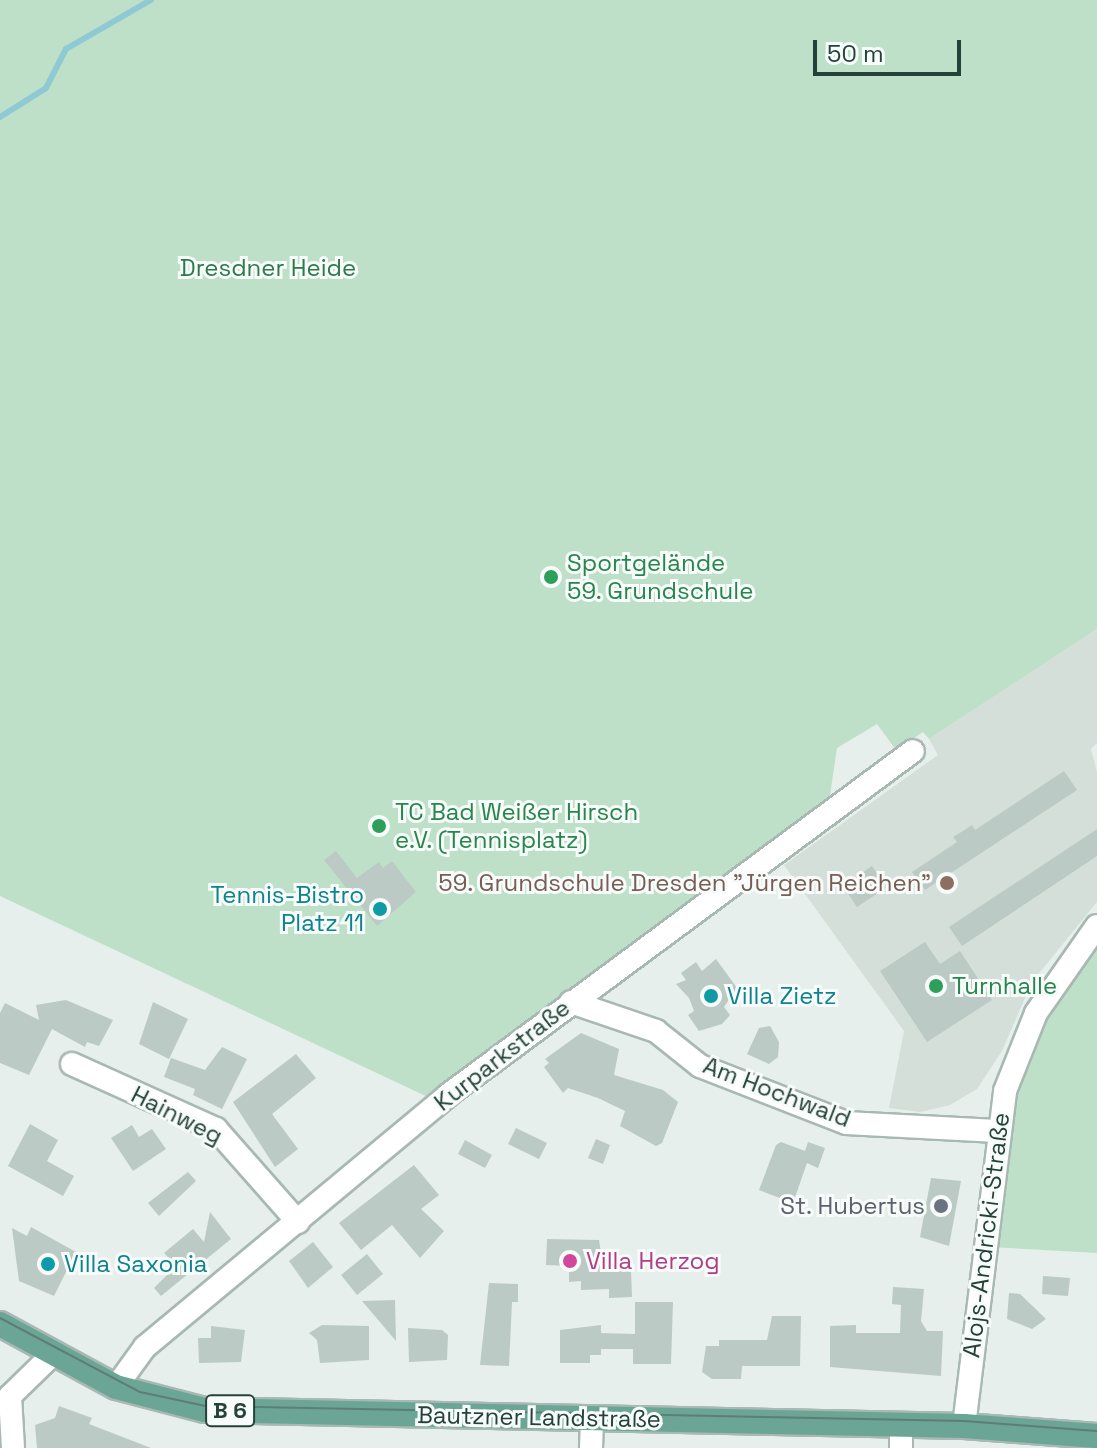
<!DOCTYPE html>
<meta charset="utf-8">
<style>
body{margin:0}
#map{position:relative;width:1097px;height:1448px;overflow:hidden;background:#e6efeb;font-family:"Space Grotesk",sans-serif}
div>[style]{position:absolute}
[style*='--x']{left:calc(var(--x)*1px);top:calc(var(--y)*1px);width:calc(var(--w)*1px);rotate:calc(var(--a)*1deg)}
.built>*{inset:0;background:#d4dfda}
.green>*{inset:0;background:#bfe0c8}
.stream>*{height:6px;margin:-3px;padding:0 3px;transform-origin:3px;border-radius:3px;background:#8ec9d4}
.building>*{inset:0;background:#bbcac4}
.roads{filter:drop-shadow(2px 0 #a8b8b2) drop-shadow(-2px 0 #a8b8b2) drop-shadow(0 2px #a8b8b2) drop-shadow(0 -2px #a8b8b2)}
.minor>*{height:22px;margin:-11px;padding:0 11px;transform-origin:11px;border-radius:11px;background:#fff}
.major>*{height:24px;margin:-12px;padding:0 12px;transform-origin:12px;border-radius:12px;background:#6aa596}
.tram>*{height:2px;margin:-1px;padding:0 1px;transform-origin:1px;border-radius:1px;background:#5f7d75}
.dots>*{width:22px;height:22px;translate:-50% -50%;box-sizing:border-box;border:4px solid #f7fbf9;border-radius:50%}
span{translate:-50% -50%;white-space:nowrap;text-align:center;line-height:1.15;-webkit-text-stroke:6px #f7fbf9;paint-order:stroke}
.shield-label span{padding:2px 6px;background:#f7fbf9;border:2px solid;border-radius:6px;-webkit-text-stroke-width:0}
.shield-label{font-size:22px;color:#24423a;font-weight:700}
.park-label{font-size:24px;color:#2d7a4b}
.leisure-label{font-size:24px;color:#27864d}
.left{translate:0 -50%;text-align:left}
.education-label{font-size:24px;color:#785e54}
.right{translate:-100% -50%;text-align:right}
.culture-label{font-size:24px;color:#0d838f}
.street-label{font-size:24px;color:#24423a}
.worship-label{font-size:24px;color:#5b616d}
.hotel-label{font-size:24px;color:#b23c85}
.scale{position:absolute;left:813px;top:40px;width:148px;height:36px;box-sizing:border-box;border:4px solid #24423a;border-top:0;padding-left:10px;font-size:24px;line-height:28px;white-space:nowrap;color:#24423a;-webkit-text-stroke:6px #f7fbf9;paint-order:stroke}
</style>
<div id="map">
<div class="built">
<div style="clip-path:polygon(1097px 629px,1097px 743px,1091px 749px,1097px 772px,1097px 902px,1032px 982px,1002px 1051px,977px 1089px,950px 1105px,920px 1112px,889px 1108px,904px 1031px,784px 865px,938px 755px,929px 739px)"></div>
</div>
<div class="green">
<div style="clip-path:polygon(0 0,1097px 0,1097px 629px,929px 739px,923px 732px,896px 750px,877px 724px,837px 748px,829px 802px,430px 1098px,0 896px)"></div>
<div style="clip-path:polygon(1097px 942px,1097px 1253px,991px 1247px,1015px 1094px,1045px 1018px)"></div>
</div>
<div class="stream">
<div style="--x:0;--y:117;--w:54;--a:-32.2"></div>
<div style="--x:46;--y:88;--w:44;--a:-62.9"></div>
<div style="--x:66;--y:49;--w:98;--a:-30"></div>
</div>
<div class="building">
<div style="clip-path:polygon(1064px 771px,1077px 790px,925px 890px,912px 872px,957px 842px,953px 837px,963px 831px,972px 825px,975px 830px)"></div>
<div style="clip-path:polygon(1097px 829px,1097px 856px,962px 946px,949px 927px)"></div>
<div style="clip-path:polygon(336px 851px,357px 878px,379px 862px,383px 868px,392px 861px,416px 892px,377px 926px,324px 860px)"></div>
<div style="clip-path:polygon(872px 866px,887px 887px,857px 907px,843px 886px)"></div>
<div style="clip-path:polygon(925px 942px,940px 964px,960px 951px,992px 1000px,927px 1042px,880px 971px)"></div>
<div style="clip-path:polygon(716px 959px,740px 992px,728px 1001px,724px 1007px,730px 1015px,722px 1024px,699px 1031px,688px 1015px,694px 1011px,689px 998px,676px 984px,686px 980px,681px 973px,696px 962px,702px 971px)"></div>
<div style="clip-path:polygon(66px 1000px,113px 1020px,99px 1046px,87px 1042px,85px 1047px,52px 1029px,29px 1075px,0 1063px,0 1013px,5px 1003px,39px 1020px,36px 1005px)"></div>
<div style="clip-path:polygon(153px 1002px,188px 1019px,169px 1059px,139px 1044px)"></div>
<div style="clip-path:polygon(770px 1026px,779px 1042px,778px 1057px,769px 1064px,747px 1054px,759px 1028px)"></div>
<div style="clip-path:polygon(581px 1033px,619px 1049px,614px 1075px,663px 1090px,678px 1102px,662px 1143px,656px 1146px,620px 1126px,625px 1111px,598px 1098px,568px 1088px,563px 1093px,544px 1067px,549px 1063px,545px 1059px)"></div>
<div style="clip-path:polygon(222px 1047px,247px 1059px,222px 1109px,193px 1095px,195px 1089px,164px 1077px,171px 1058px,205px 1070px)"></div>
<div style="clip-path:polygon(296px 1054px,316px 1078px,272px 1114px,298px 1149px,275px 1167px,233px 1102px)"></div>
<div style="clip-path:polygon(30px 1124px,58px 1140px,47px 1161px,74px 1176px,63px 1196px,8px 1166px)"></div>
<div style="clip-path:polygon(132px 1125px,139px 1137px,152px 1129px,166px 1149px,133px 1171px,111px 1138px)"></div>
<div style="clip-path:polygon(516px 1128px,547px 1143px,539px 1159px,508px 1144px)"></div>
<div style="clip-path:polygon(596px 1139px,610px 1145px,603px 1164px,588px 1158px)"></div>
<div style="clip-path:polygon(465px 1140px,492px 1155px,485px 1168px,458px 1154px)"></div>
<div style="clip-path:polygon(781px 1142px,805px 1151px,808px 1142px,825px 1148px,818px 1168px,807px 1163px,793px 1203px,759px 1190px,776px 1145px)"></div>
<div style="clip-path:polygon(414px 1165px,439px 1195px,421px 1209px,444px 1231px,420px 1258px,392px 1225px,361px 1250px,339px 1223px)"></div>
<div style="clip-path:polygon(188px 1172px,196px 1181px,159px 1216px,148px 1203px)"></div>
<div style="clip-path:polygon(931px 1178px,961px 1181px,949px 1246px,920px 1237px)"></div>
<div style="clip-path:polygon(210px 1212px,231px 1239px,161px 1296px,154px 1288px,176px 1266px,164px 1253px,193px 1229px,204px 1242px)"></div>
<div style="clip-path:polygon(31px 1227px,76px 1252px,54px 1296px,19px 1281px,12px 1228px,27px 1236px)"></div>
<div style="clip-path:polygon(547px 1239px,599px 1240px,604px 1272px,631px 1270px,632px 1297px,609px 1298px,609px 1289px,581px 1290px,581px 1281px,569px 1282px,569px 1266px,546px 1265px)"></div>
<div style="clip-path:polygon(313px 1242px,333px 1267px,308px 1288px,289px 1261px)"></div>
<div style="clip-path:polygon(367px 1254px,383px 1274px,357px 1295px,341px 1275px)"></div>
<div style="clip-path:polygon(1043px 1276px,1070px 1278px,1068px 1296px,1042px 1294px)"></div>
<div style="clip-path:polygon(489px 1283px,518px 1284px,518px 1302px,512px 1302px,509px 1366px,480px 1365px)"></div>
<div style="clip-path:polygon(893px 1287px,924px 1289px,921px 1321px,927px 1331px,943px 1331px,941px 1376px,830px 1367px,830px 1326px,856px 1325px,856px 1333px,900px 1333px,901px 1305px,892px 1304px)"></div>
<div style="clip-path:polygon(1009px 1293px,1020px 1294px,1046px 1319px,1032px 1329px,1007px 1319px)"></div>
<div style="clip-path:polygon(395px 1300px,396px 1341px,362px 1301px)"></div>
<div style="clip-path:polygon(635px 1302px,673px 1302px,671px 1364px,633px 1364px,633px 1349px,601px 1349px,601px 1355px,590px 1355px,590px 1363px,560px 1363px,560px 1330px,601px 1325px,601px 1333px,635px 1334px)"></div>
<div style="clip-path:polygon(772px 1316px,801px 1316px,800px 1366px,742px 1366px,741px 1379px,712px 1379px,702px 1372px,706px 1346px,719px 1346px,719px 1340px,767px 1340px)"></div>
<div style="clip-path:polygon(322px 1325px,369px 1326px,369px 1360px,320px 1363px,317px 1340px,309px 1333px)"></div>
<div style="clip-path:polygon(211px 1326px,245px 1330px,241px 1362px,199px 1363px,198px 1338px,211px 1338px)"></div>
<div style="clip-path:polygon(408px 1328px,442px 1330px,448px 1335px,447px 1360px,409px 1362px)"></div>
<div style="clip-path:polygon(59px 1406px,92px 1418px,89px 1424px,151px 1448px,37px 1448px,35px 1425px,55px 1418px)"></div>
</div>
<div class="roads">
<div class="minor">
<div style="--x:571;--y:1002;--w:90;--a:18.8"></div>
<div style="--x:656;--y:1031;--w:56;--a:38.5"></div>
<div style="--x:700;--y:1066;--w:157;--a:21.3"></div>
<div style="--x:846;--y:1123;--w:151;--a:3"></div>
<div style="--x:72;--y:1064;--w:158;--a:24.3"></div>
<div style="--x:216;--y:1129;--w:124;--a:48.6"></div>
<div style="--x:116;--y:1387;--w:49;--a:-54.1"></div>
<div style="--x:145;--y:1347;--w:394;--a:-39.7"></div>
<div style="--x:448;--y:1095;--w:578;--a:-36.49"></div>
<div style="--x:964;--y:1426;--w:337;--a:-83"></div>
<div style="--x:1005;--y:1091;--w:84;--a:-68.3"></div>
<div style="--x:1036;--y:1013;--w:106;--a:-55"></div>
<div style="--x:13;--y:1448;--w:52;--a:-93.3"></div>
<div style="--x:10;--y:1396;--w:60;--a:-44.3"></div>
<div style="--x:591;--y:1448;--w:30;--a:-88"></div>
<div style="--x:901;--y:1448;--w:23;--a:-90"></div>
</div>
<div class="major">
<div style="--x:0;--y:1324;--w:132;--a:28.5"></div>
<div style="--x:116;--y:1387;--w:92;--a:14.5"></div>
<div style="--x:205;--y:1410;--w:759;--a:1.21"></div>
<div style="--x:964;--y:1426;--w:133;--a:4.3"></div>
</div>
</div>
<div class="tram">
<div style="--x:0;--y:1318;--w:158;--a:27.9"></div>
<div style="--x:140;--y:1392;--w:67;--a:12"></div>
<div style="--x:206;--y:1406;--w:758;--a:1.13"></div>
<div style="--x:964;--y:1421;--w:133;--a:4.3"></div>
</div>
<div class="dots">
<div style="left:551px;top:577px;background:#2e9e5b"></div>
<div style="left:379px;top:826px;background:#2e9e5b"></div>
<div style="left:947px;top:883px;background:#8d6e63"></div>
<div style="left:380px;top:909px;background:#0f9aa8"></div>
<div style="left:936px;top:986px;background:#2e9e5b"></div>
<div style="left:711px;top:996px;background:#0f9aa8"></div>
<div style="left:941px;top:1206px;background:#6b7280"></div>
<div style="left:570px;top:1261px;background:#d1479c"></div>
<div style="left:48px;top:1264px;background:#0f9aa8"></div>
</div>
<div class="shield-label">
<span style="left:230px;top:1411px">B 6</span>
</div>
<div class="park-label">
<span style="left:268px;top:268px">Dresdner Heide</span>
</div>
<div class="leisure-label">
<span class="left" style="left:567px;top:577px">Sportgelände<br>59. Grundschule</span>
<span class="left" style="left:395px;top:826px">TC Bad Weißer Hirsch<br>e.V. (Tennisplatz)</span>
<span class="left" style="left:952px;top:986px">Turnhalle</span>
</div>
<div class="education-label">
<span class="right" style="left:931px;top:883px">59. Grundschule Dresden "Jürgen Reichen"</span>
</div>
<div class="culture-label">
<span class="right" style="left:364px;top:909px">Tennis-Bistro<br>Platz 11</span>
<span class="left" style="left:727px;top:996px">Villa Zietz</span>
<span class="left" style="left:64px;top:1264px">Villa Saxonia</span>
</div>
<div class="street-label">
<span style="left:502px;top:1055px;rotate:-38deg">Kurparkstraße</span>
<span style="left:777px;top:1092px;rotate:21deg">Am Hochwald</span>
<span style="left:177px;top:1115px;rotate:27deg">Hainweg</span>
<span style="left:986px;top:1235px;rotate:-83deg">Alojs-Andricki-Straße</span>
<span style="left:539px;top:1417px;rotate:1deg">Bautzner Landstraße</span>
</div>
<div class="worship-label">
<span class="right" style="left:925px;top:1206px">St. Hubertus</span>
</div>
<div class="hotel-label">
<span class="left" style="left:586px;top:1261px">Villa Herzog</span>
</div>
<div class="scale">50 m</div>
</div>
